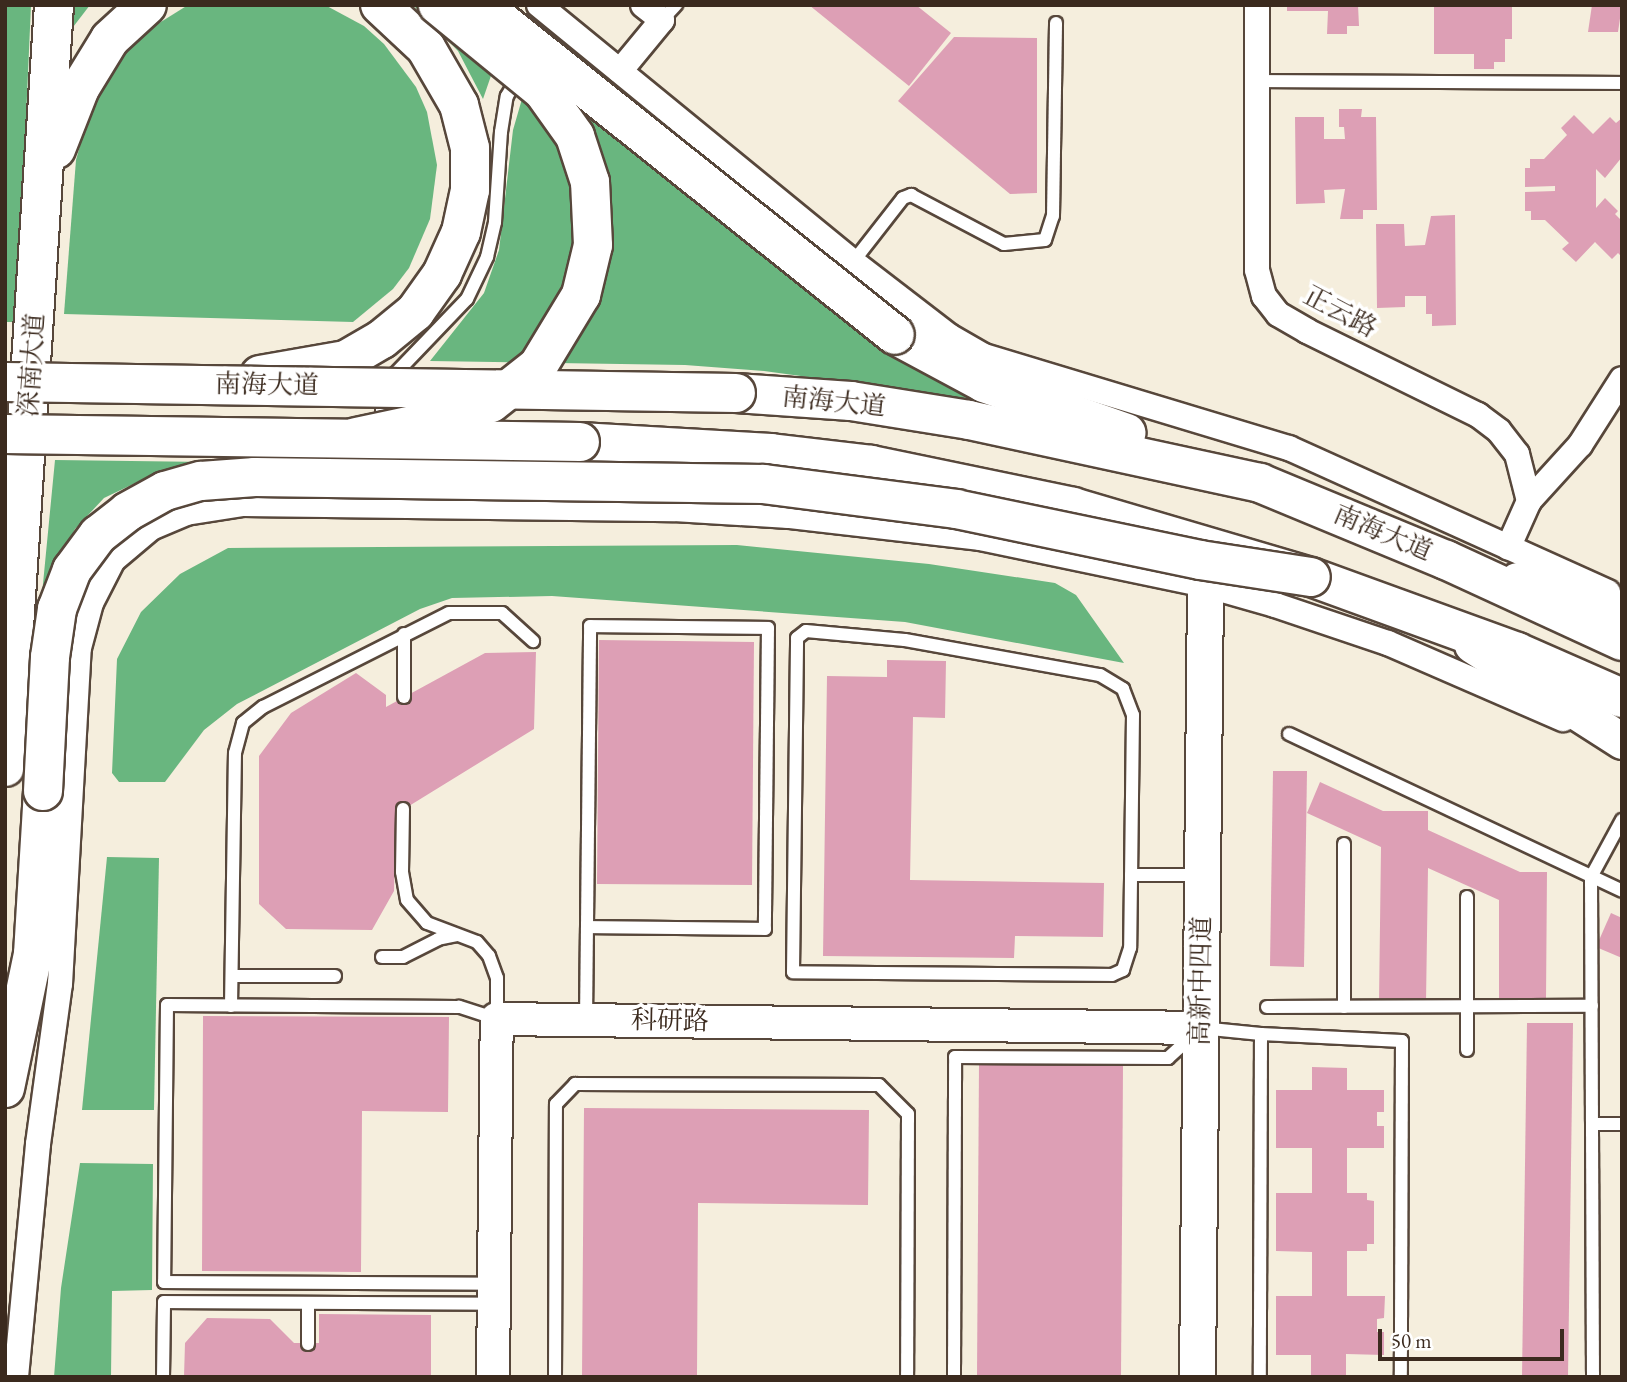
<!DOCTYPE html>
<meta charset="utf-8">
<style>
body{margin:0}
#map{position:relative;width:1627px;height:1382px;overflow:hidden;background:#f5eedd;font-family:"EB Garamond","Noto Serif SC",serif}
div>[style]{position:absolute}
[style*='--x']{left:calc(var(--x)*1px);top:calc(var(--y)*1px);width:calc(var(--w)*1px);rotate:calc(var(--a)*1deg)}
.forest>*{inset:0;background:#69b67f}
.building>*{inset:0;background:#dd9fb5}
.roads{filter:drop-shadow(2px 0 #57473b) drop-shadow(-2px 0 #57473b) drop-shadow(0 2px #57473b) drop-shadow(0 -2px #57473b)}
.service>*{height:12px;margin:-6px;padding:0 6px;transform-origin:6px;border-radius:6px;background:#fff}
.minor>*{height:24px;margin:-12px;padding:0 12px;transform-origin:12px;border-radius:12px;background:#fff}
.tertiary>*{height:32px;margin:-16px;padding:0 16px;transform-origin:16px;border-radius:16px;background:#fff}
.secondary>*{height:35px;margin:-17.5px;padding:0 17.5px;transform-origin:17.5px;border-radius:17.5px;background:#fff}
.primary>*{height:38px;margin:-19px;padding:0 19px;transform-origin:19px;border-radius:19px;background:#fff}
.bridges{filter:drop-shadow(2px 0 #57473b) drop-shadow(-2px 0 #57473b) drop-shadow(0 2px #57473b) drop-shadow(0 -2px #57473b)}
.primary-bridge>*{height:38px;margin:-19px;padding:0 19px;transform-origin:19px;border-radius:19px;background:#fff}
span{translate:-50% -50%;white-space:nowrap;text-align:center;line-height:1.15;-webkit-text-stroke:7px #fff;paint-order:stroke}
.street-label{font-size:26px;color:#3b2a1e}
.frame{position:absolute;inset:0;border:7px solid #3b2a1e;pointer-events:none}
.scale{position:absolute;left:1378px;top:1329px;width:186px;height:32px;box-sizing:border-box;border:4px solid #3b2a1e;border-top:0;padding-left:9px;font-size:21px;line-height:24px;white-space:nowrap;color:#3b2a1e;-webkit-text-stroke:5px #fff;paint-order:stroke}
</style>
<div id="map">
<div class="forest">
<div style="clip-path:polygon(5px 5px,31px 5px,17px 322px,5px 322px)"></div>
<div style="clip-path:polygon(71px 5px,90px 5px,70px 31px)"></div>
<div style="clip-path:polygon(188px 5px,325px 5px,364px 26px,384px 44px,416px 87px,427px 112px,437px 165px,430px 219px,409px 268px,393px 289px,353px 322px,64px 314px,76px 160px,93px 99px,121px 54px,140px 35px)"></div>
<div style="clip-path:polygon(413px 5px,419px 5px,494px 67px,483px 99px,458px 51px)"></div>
<div style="clip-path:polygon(524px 92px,588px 110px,1038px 414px,911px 391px,764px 371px,685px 365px,430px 361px,484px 293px,499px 250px,513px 130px)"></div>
<div style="clip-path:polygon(55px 460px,207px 462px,150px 476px,104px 498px,75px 529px,42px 594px)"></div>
<div style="clip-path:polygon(737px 545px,929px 564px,1055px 583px,1076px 595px,1124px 663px,905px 622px,552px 596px,452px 598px,420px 609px,237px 704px,204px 730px,165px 782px,119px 782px,112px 773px,117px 659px,141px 612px,180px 574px,228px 548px)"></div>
<div style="clip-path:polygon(107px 857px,159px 858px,154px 1110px,82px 1110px)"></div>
<div style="clip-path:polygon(80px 1163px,153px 1164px,152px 1290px,112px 1291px,111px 1377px,54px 1377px,61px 1288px)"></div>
</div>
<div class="building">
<div style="clip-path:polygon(809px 5px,916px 5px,951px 33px,909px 86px)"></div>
<div style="clip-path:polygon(1287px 5px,1358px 5px,1359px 26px,1347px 26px,1347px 34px,1327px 34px,1328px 11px,1287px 11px)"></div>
<div style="clip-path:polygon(1434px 5px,1512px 5px,1512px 39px,1505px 39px,1505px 62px,1494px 62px,1494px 69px,1474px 69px,1474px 54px,1434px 54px)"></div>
<div style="clip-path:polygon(1592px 5px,1622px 5px,1618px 32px,1588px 32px)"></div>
<div style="clip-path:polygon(954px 37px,1037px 38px,1037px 193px,1010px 194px,898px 101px)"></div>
<div style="clip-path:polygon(1339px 109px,1362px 109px,1361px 117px,1376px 117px,1377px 210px,1363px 210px,1363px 219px,1340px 219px,1345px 189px,1324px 190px,1325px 203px,1296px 204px,1295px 117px,1324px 117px,1324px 139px,1345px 139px,1344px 127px,1339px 127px)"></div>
<div style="clip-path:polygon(1574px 115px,1593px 134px,1610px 117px,1616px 123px,1622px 118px,1622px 157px,1605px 178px,1596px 169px,1596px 208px,1605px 198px,1618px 211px,1615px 214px,1622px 221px,1622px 257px,1618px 253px,1612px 259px,1595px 242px,1576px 262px,1562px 249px,1569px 243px,1545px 220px,1531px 220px,1531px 211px,1525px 211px,1525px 192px,1555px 191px,1555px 186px,1525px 187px,1525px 168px,1530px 168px,1530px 159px,1544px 159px,1567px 135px,1561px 128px)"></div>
<div style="clip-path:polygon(1455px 215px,1456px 325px,1432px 326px,1432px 314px,1426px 314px,1426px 296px,1405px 296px,1405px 307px,1377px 308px,1376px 224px,1404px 224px,1405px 246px,1425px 245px,1431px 216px)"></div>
<div style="clip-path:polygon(599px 640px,754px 642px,752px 885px,597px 884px)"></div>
<div style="clip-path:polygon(536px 652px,534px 729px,396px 814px,394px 891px,372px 930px,286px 929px,259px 904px,259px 756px,291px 713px,356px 673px,386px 695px,386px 707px,485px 653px)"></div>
<div style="clip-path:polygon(887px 660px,946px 661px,945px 718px,913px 717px,910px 880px,1104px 883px,1103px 937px,1015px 936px,1014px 958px,823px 956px,827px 676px,887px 677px)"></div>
<div style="clip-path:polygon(1273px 771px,1307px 771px,1304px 967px,1270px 966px)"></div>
<div style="clip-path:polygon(1320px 782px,1383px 811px,1428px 811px,1428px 830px,1520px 872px,1547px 872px,1546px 999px,1499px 999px,1499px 900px,1428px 868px,1426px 1002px,1379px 1002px,1381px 847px,1307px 813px)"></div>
<div style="clip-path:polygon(1611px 913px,1622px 918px,1622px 958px,1596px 947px)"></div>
<div style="clip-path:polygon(203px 1016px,449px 1017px,448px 1112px,362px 1111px,361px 1272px,202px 1271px)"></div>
<div style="clip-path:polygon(1527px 1023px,1573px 1023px,1568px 1377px,1522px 1377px)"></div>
<div style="clip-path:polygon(979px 1064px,1123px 1065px,1121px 1377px,977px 1377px)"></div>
<div style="clip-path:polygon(1312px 1067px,1347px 1068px,1347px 1090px,1384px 1090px,1384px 1112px,1377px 1112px,1377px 1126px,1384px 1126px,1384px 1148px,1347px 1148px,1347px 1193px,1367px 1193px,1367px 1200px,1374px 1201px,1374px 1244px,1367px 1244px,1367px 1251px,1347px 1251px,1347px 1296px,1385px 1296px,1384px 1318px,1377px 1319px,1377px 1332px,1384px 1332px,1384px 1355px,1346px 1354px,1346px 1377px,1311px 1377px,1311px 1355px,1276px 1355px,1276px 1296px,1312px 1296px,1312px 1252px,1276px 1251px,1276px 1193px,1312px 1193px,1312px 1148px,1276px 1148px,1276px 1090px,1312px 1090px)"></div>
<div style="clip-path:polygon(584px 1108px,869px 1110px,868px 1205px,698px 1203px,697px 1377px,582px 1377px)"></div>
<div style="clip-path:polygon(319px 1314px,431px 1315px,431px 1377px,184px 1377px,185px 1343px,207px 1318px,270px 1319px,294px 1343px,319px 1343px)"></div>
</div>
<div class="roads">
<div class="service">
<div style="--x:662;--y:20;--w:21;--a:-47"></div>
<div style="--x:1257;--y:81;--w:365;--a:0.3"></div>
<div style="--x:853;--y:262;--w:81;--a:-52"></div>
<div style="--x:903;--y:198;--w:9;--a:-21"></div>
<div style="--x:911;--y:195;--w:105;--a:27.8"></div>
<div style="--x:1004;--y:244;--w:41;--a:-5.6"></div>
<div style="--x:1045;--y:240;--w:25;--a:-72"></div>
<div style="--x:1053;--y:216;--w:193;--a:-89.1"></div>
<div style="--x:382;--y:428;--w:22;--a:-90"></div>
<div style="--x:382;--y:406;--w:35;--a:-68"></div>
<div style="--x:395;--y:374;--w:104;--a:-46.2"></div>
<div style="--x:467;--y:299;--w:47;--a:-64.5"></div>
<div style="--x:487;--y:257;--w:36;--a:-77"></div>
<div style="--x:495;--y:222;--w:90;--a:-86.2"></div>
<div style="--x:501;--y:132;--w:36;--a:-81"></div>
<div style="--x:507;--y:96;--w:22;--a:-60"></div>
<div style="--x:806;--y:631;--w:99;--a:5.2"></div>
<div style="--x:905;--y:640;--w:198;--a:10.2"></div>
<div style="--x:1100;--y:675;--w:27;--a:31"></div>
<div style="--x:1123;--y:689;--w:28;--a:69"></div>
<div style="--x:1133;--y:715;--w:233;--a:90.7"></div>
<div style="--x:1130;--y:948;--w:23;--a:108"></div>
<div style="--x:1123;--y:970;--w:12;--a:156"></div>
<div style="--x:1112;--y:975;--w:319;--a:-179.5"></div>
<div style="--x:793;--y:972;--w:334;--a:-89.3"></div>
<div style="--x:797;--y:638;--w:11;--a:-38"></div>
<div style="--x:404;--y:697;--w:63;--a:-90"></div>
<div style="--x:1289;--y:734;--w:368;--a:25.2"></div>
<div style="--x:403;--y:809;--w:63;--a:90.9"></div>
<div style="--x:402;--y:872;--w:28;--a:80"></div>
<div style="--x:407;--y:900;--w:30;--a:49"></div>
<div style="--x:427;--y:923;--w:53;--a:20.8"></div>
<div style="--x:477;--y:942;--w:18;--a:49"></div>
<div style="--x:489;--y:956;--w:23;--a:70"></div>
<div style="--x:497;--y:978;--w:41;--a:90"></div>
<div style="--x:497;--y:1019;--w:40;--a:-162"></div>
<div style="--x:459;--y:1007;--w:292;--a:-179.6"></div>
<div style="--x:167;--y:1005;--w:277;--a:90.6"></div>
<div style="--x:164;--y:1282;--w:329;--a:0.3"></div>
<div style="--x:1344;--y:844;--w:163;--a:90"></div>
<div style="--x:1131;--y:875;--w:70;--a:0"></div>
<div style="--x:1467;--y:897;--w:153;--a:90"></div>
<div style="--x:382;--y:957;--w:21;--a:0"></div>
<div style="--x:403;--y:957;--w:39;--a:-27"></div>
<div style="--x:438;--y:939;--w:19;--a:-12"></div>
<div style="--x:232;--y:976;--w:103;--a:0"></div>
<div style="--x:231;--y:1006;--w:253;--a:-89.1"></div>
<div style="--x:235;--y:753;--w:31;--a:-75"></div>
<div style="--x:243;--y:723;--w:26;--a:-39"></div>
<div style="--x:263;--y:707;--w:208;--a:-26.8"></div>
<div style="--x:449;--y:613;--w:53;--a:0"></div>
<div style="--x:502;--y:613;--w:42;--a:42.1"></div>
<div style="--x:1267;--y:1007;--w:325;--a:-0.2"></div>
<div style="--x:586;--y:1020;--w:394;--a:-89.4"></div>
<div style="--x:590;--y:626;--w:178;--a:0.6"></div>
<div style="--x:768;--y:628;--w:301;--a:90.6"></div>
<div style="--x:765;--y:929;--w:178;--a:-179.4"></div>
<div style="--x:1261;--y:1034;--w:141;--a:2.8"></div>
<div style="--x:1402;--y:1041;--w:336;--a:90.2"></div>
<div style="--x:1592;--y:1124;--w:30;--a:0"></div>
<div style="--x:308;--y:1344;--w:41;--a:-90"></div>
<div style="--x:163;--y:1377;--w:75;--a:-89.2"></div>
<div style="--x:164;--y:1302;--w:329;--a:0.3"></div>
<div style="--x:555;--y:1377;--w:273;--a:-89.8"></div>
<div style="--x:556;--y:1104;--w:28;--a:-46"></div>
<div style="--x:575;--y:1084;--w:304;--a:0.2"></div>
<div style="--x:879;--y:1085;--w:41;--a:45"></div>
<div style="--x:908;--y:1114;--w:263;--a:90.2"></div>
<div style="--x:954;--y:1377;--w:320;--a:-89.8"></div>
<div style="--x:955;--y:1057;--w:213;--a:0.3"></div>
<div style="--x:1168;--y:1058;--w:45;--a:-42.3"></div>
<div style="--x:1201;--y:1028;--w:60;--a:5.7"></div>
<div style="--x:1261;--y:1034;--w:343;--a:90.2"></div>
<div style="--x:1593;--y:1377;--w:500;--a:-90.23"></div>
<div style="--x:1591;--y:877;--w:65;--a:-61.5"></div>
</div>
<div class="minor">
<div style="--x:539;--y:5;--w:406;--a:39.3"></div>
<div style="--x:853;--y:262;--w:121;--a:37.6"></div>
<div style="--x:949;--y:336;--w:40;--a:29.7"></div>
<div style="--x:984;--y:356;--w:319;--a:16.8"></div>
<div style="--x:1289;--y:448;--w:350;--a:24.3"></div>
<div style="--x:1257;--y:5;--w:265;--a:90"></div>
<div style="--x:1257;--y:270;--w:27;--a:75"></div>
<div style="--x:1264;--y:296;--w:23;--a:52"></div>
<div style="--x:1278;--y:314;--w:34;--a:30"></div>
<div style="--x:1307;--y:331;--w:191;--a:26.2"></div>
<div style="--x:1478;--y:415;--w:26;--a:37"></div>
<div style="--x:1499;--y:431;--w:29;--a:52"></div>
<div style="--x:1517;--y:454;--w:49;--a:75.7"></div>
<div style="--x:1529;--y:501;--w:51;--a:114.1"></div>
<div style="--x:620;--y:71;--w:66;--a:-50.5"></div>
<div style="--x:662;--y:20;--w:24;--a:-142"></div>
<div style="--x:1529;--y:501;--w:76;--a:-47.7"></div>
<div style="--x:1580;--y:445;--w:78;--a:-57.5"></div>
<div style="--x:16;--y:1377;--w:234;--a:-84.6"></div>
<div style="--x:38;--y:1144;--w:162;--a:-82.2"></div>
<div style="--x:60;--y:984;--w:337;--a:-86.8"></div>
<div style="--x:79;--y:648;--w:47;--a:-75.1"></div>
<div style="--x:91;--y:603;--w:48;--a:-62.9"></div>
<div style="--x:113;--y:560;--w:50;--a:-40.1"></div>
<div style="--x:151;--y:528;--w:38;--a:-23"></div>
<div style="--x:186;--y:513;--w:58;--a:-9"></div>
<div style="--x:243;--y:504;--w:431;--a:0.7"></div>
<div style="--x:674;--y:509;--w:115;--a:3.5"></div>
<div style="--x:789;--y:516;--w:192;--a:6.6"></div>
<div style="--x:980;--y:538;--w:230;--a:11.8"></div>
<div style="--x:1205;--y:585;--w:73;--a:15.9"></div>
<div style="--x:1275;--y:605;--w:119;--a:18.6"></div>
<div style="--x:1388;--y:643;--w:191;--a:23.5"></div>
</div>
<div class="tertiary">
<div style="--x:493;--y:1377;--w:358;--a:-89.4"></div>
<div style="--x:497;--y:1019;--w:704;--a:0.73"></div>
</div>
<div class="secondary">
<div style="--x:1517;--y:580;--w:109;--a:15.4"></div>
<div style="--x:1472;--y:645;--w:178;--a:32.6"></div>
<div style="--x:1197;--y:1377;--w:792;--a:-89.42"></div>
</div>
<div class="primary">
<div style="--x:56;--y:149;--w:66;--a:-68.5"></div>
<div style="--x:80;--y:88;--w:57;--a:-58.5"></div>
<div style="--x:110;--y:39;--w:50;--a:-42.6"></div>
<div style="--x:895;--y:335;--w:101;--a:28.3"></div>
<div style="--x:984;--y:383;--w:151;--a:19.3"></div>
<div style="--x:260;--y:375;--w:87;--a:-9.9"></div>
<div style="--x:346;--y:360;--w:42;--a:-30.3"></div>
<div style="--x:382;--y:339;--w:43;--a:-39.3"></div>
<div style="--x:415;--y:312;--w:47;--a:-54.6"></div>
<div style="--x:442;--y:274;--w:46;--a:-65.7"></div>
<div style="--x:461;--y:232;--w:43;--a:-77.9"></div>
<div style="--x:470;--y:190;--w:42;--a:-90"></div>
<div style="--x:470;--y:148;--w:44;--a:-104.3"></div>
<div style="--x:459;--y:105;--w:66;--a:-120.1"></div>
<div style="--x:426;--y:48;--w:63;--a:-136.9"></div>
<div style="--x:736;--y:393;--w:115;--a:4"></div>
<div style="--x:851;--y:401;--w:120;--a:9.1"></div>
<div style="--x:969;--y:420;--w:298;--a:12.2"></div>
<div style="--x:1260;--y:483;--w:201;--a:22.5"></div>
<div style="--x:1446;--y:560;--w:194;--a:24.7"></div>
<div style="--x:580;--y:442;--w:191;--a:3.3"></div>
<div style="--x:771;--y:453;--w:101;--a:6.8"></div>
<div style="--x:871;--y:465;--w:206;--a:11.7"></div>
<div style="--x:1073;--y:507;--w:248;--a:16.4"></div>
<div style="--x:1311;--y:577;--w:219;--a:20"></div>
<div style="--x:1517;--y:652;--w:115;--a:23.7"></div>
<div style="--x:5;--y:767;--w:764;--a:-86.32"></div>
<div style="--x:5;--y:1088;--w:137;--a:-78.2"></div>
<div style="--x:33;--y:954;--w:163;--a:-86.5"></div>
</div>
</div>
<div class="bridges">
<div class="primary-bridge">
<div style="--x:481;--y:5;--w:529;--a:38.56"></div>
<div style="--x:5;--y:382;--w:731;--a:0.86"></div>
<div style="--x:5;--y:434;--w:575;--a:0.8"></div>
<div style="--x:356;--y:437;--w:96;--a:-12"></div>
<div style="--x:450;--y:417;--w:43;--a:-18.9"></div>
<div style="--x:491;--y:403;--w:60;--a:-38.2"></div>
<div style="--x:538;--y:366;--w:83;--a:-58.8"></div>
<div style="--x:581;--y:295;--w:51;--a:-76.5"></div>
<div style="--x:593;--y:245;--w:63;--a:-92.7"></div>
<div style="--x:590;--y:182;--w:48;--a:-108.1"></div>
<div style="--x:575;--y:136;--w:55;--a:-125.4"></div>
<div style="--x:543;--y:91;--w:136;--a:-140.7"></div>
<div style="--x:43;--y:791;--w:134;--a:-87"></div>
<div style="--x:50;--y:657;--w:49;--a:-81.7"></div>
<div style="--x:57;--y:609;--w:42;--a:-69"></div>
<div style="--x:72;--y:570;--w:44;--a:-53.4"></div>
<div style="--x:98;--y:535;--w:37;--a:-38"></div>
<div style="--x:127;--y:512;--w:43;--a:-28.9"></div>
<div style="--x:165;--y:491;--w:37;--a:-16"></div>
<div style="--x:201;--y:481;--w:54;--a:-4.2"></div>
<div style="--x:255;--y:477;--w:509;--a:0.79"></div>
<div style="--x:764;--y:484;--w:194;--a:7.4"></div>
<div style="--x:956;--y:509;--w:249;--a:11.8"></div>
<div style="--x:1200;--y:560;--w:112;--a:8.7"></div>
</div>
</div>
<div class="street-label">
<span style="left:1340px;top:312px;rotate:28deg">正云路</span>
<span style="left:32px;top:365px;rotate:-86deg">深南大道</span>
<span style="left:267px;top:385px;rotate:1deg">南海大道</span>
<span style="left:834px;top:402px;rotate:6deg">南海大道</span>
<span style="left:1383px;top:533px;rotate:23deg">南海大道</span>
<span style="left:1201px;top:981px;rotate:-89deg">高新中四道</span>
<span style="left:670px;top:1021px;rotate:1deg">科研路</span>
</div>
<div class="frame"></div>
<div class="scale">50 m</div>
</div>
